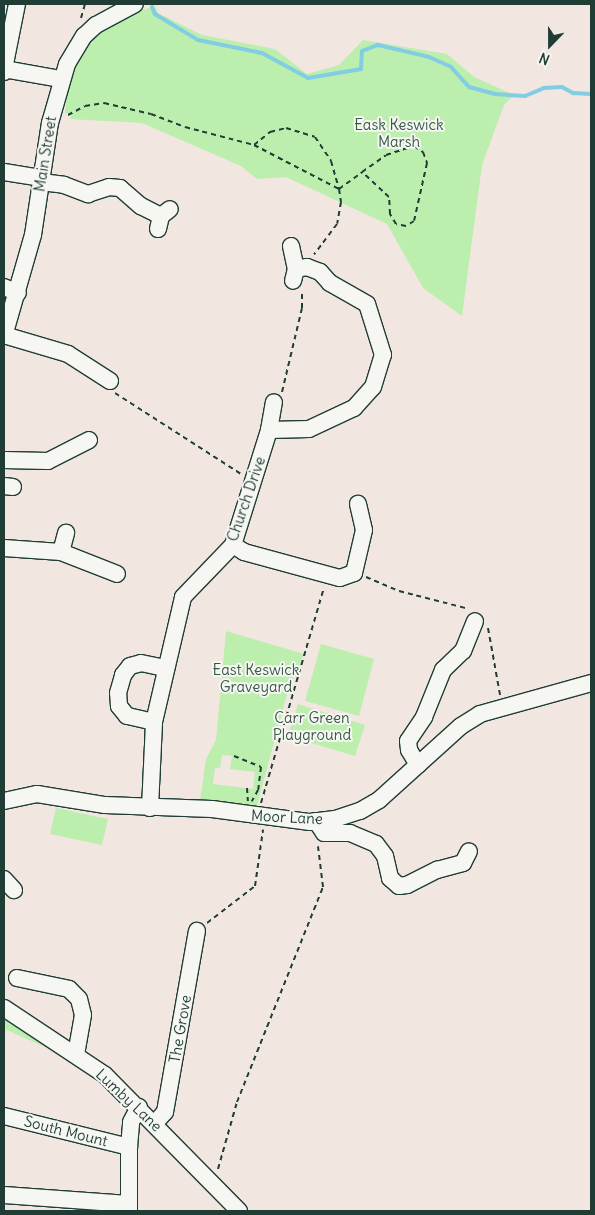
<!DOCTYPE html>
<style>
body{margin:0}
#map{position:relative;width:595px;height:1215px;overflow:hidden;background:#f2e6e1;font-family:Delius,sans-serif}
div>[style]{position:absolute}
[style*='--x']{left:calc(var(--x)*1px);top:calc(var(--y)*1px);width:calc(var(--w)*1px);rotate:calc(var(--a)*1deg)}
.green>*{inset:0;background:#bceeae}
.stream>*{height:4px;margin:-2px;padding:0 2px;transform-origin:2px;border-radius:2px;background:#83cde4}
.path>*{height:2px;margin-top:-1px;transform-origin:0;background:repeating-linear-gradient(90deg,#1f3d34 0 5px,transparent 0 9px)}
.roads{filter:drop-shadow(1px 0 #1f3d34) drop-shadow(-1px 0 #1f3d34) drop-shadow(0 1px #1f3d34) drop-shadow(0 -1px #1f3d34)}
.minor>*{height:16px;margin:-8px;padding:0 8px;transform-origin:8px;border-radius:8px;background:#f6f6f2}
span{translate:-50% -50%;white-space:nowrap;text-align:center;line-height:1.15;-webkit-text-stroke:4px #f6f6f2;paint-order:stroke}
.park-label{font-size:15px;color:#375846}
.street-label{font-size:15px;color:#1f3d34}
.frame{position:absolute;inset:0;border:5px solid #1f3d34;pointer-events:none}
.north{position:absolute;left:525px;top:20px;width:50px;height:50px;-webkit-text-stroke:4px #f6f6f2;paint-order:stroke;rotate:202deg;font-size:14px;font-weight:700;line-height:20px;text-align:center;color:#1f3d34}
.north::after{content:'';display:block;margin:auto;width:18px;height:22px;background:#1f3d34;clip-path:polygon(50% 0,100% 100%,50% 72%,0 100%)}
</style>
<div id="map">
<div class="green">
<div style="clip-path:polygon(155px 6px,158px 13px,202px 35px,275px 49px,307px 74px,339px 65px,363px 40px,447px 54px,474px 77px,514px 95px,504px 105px,482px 165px,462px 316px,423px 288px,387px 224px,286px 177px,257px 179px,241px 166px,142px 123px,70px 119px,72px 114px,65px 113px,69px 76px,96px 33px,121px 16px)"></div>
<div style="clip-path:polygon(evenodd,226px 631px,304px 654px,289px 687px,256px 809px,200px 801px,206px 759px,216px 740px,226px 631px,222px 755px,232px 756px,230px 769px,255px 772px,253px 789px,213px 784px,215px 768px,220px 768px,222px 755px)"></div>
<div style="clip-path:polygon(321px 644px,374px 659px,359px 716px,305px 701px)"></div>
<div style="clip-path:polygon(298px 704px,365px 725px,355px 756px,288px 736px)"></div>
<div style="clip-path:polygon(56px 808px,108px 819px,102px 845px,50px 834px)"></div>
<div style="clip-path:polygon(4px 1013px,65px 1056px,7px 1030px,4px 1028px)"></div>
</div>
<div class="stream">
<div style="--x:152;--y:7;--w:8;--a:67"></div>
<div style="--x:155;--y:14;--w:50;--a:31.2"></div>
<div style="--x:198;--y:40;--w:65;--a:11.5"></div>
<div style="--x:262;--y:53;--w:52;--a:28.5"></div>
<div style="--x:308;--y:78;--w:54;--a:-9.6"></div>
<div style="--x:361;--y:69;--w:18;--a:-87"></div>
<div style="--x:362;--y:51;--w:17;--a:-21"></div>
<div style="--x:378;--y:45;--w:52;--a:13.2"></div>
<div style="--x:429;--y:57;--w:24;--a:24"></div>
<div style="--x:451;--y:67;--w:27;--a:48"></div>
<div style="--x:469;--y:87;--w:27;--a:15"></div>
<div style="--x:495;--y:94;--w:30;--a:4"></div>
<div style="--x:525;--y:96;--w:21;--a:-23"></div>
<div style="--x:544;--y:88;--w:18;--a:-3"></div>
<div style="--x:562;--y:87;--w:13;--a:29"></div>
<div style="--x:573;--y:93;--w:18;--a:3"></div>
</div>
<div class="path">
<div style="--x:81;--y:18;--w:15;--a:-74"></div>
<div style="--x:68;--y:115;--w:19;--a:-28"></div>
<div style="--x:85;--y:106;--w:19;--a:-9"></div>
<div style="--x:104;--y:103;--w:48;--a:13.2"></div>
<div style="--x:151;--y:114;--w:36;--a:21"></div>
<div style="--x:185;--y:127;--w:71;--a:14.6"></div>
<div style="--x:254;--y:145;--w:96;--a:27.4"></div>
<div style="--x:339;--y:189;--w:13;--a:81"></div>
<div style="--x:341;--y:202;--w:22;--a:100"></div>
<div style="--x:337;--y:224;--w:38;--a:127"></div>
<div style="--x:254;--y:145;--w:21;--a:-39"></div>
<div style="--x:270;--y:132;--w:16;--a:-14"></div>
<div style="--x:286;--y:128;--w:30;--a:17"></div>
<div style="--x:315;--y:137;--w:29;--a:56"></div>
<div style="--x:331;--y:161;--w:29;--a:74"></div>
<div style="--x:339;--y:189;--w:29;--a:-36"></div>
<div style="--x:362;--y:172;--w:29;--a:-35"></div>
<div style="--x:386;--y:155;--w:29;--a:-18"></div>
<div style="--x:414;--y:146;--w:11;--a:34"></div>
<div style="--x:423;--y:152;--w:12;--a:70"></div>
<div style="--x:427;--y:163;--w:59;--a:102.6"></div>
<div style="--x:414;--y:221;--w:9;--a:148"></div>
<div style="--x:406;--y:226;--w:10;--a:-169"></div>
<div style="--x:396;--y:224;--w:12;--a:-121"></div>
<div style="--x:390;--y:214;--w:17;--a:-93"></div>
<div style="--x:389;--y:197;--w:37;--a:-137"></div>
<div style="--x:282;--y:392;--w:86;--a:-76.6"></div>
<div style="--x:302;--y:308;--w:17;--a:-90"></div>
<div style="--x:115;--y:393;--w:150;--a:32.7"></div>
<div style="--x:366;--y:577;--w:36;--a:23"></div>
<div style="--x:399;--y:591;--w:72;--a:14.4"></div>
<div style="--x:488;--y:628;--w:68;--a:79.8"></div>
<div style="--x:234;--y:756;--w:29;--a:22"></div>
<div style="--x:261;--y:767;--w:23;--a:97"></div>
<div style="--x:258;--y:790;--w:13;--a:119"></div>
<div style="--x:247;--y:788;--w:13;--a:86"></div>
<div style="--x:261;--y:803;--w:225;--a:-73.7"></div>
<div style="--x:207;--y:923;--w:61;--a:-37.6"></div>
<div style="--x:255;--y:886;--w:57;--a:-81.9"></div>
<div style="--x:218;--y:1169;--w:70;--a:-74.2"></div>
<div style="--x:237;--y:1102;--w:232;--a:-68.2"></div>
<div style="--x:323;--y:887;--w:41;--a:-97"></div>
</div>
<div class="roads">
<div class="minor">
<div style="--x:4;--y:69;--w:66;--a:-78.7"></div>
<div style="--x:4;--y:72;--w:3;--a:-90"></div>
<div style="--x:4;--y:69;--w:58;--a:10"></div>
<div style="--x:4;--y:172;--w:37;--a:9"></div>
<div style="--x:41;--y:182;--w:23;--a:7"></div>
<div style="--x:64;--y:185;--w:26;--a:21"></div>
<div style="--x:88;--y:194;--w:22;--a:-18"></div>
<div style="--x:109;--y:187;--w:11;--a:5"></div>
<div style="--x:120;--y:188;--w:28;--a:41"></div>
<div style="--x:141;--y:206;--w:22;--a:27"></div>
<div style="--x:158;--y:229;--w:13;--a:-77"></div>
<div style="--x:161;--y:216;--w:11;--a:-38"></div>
<div style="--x:291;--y:246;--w:24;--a:78"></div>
<div style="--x:296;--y:269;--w:12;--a:104"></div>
<div style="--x:4;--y:287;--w:15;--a:23"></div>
<div style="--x:4;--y:335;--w:67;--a:16.5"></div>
<div style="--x:68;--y:354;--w:50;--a:32.7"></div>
<div style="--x:4;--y:336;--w:105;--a:-74"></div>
<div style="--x:33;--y:235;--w:113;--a:-81.4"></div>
<div style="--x:50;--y:123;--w:61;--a:-73.9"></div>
<div style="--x:67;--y:64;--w:33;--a:-59"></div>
<div style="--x:84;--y:36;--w:16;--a:-43"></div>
<div style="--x:96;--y:25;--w:44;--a:-28.3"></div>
<div style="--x:269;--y:430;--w:40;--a:-1.4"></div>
<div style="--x:309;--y:429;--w:50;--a:-25"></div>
<div style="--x:354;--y:408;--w:28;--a:-48"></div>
<div style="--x:373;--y:387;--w:34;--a:-73"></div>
<div style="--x:383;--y:355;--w:53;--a:-107.4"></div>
<div style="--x:367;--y:304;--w:43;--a:-150.4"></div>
<div style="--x:330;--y:283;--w:15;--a:-132"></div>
<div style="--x:320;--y:272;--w:14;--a:-159"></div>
<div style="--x:307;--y:267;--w:11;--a:170"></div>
<div style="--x:4;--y:460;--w:44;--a:1.3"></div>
<div style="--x:48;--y:461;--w:46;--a:-27.1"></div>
<div style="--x:4;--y:486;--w:9;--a:6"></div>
<div style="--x:233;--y:545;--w:13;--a:32"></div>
<div style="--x:244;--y:552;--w:99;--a:15.2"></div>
<div style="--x:340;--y:578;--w:15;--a:-20"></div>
<div style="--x:354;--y:573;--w:44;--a:-76.9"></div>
<div style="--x:364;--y:530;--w:27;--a:-103"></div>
<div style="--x:4;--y:548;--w:57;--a:4"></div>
<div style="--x:61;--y:552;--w:60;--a:21.4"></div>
<div style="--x:61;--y:552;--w:20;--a:-75"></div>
<div style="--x:154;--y:722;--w:28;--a:-167"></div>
<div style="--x:127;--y:716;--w:13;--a:-129"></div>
<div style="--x:119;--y:706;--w:13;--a:-94"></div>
<div style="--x:118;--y:693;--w:19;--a:-74"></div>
<div style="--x:123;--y:675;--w:11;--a:-52"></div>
<div style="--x:130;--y:666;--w:11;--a:-15"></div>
<div style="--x:141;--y:663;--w:25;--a:12"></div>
<div style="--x:418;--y:765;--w:17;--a:-121"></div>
<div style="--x:409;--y:750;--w:9;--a:-96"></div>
<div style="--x:408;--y:741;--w:29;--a:-56"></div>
<div style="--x:424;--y:717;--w:51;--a:-68"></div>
<div style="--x:443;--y:670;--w:28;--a:-44"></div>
<div style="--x:463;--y:651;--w:32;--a:-68"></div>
<div style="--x:4;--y:801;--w:34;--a:-12"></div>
<div style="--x:37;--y:794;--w:69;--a:9.2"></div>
<div style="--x:105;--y:805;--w:107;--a:2.1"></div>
<div style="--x:212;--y:809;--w:99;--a:7.6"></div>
<div style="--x:310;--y:822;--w:25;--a:-7"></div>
<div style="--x:335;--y:819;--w:26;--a:-18"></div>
<div style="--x:360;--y:811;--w:22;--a:-30"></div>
<div style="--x:379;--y:800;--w:110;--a:-42.1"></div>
<div style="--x:461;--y:726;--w:22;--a:-32"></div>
<div style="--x:480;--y:714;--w:115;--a:-15.6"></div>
<div style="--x:150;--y:808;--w:86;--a:-87.3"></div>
<div style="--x:154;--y:722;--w:128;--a:-76.9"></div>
<div style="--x:183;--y:597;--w:72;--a:-46.1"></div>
<div style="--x:233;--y:545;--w:121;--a:-72.6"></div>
<div style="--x:269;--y:430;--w:28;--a:-80"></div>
<div style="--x:316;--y:821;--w:14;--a:56"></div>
<div style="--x:324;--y:833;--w:26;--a:0"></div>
<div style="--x:350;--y:833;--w:28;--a:23"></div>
<div style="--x:376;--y:844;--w:15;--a:53"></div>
<div style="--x:385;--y:856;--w:23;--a:77"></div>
<div style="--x:390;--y:878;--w:12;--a:42"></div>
<div style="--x:399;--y:886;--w:8;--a:-7"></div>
<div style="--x:407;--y:885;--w:34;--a:-27"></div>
<div style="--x:437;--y:870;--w:27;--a:-15"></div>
<div style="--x:463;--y:863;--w:13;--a:-63"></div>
<div style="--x:4;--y:879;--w:15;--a:48"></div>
<div style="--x:17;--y:978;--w:53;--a:11.9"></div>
<div style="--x:69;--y:989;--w:14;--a:45"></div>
<div style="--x:79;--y:999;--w:16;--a:76"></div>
<div style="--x:83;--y:1015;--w:40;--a:100"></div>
<div style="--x:4;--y:1008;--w:121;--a:33.6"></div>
<div style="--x:105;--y:1075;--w:191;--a:45.4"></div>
<div style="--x:4;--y:1116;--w:129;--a:13.9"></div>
<div style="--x:155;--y:1123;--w:15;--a:-48"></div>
<div style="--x:165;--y:1112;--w:184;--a:-80"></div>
<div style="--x:4;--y:1195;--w:125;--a:4.1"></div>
<div style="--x:129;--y:1211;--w:64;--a:-90"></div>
<div style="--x:129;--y:1147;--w:25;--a:-85"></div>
<div style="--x:131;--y:1122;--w:17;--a:-62"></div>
</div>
</div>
<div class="park-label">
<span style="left:399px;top:133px">Eask Keswick<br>Marsh</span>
<span style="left:256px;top:678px">East Keswick<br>Graveyard</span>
<span style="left:312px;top:726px">Carr Green<br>Playground</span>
</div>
<div class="street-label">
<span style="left:45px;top:154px;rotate:-81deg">Main Street</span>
<span style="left:246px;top:499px;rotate:-71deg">Church Drive</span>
<span style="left:287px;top:817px;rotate:3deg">Moor Lane</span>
<span style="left:180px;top:1029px;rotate:-80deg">The Grove</span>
<span style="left:129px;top:1100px;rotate:43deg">Lumby Lane</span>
<span style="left:66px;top:1131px;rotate:14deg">South Mount</span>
</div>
<div class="frame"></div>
<div class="north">N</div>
</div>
